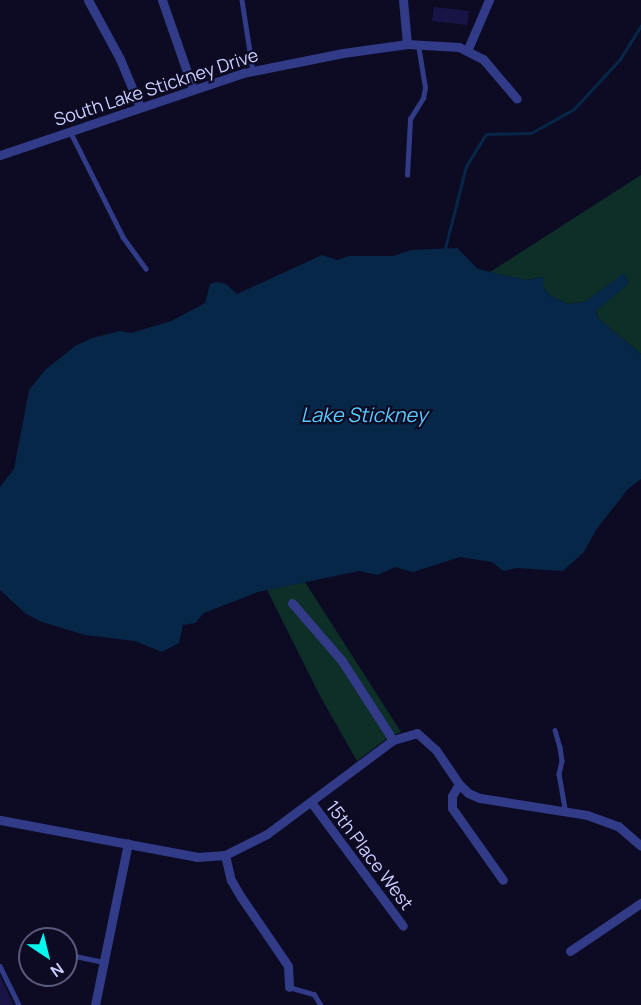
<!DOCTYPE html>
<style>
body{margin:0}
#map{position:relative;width:641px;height:1005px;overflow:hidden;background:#0c0b23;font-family:Manrope,sans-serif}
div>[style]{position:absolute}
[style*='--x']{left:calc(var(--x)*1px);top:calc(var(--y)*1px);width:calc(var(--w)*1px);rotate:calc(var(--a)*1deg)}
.green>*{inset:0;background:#0e2e28}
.water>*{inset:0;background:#062747}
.stream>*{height:3px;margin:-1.5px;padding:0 1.5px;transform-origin:1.5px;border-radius:1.5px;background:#062747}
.building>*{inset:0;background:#181546}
.lane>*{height:4.5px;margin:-2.25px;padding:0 2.25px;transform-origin:2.25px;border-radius:2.25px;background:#313b87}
.street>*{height:9px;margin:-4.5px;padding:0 4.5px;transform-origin:4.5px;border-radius:4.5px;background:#313b87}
span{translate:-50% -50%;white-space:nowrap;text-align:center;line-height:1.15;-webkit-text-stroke:4.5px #0c0b23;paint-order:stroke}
.street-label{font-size:18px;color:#cdcfff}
.water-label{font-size:20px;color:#5bcbff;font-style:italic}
.north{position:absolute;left:18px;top:927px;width:60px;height:60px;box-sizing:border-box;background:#0c0b23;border:2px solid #59597b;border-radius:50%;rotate:145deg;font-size:16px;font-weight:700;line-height:24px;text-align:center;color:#cdcfff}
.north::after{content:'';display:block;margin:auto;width:21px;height:27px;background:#00f8ed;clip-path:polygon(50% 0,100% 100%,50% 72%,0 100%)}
</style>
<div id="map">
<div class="green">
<div style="clip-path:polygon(641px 175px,641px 354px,598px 318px,596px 310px,629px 283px,624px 274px,586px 301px,568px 304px,551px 296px,543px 287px,543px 277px,526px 280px,490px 272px)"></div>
<div style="clip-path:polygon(305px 582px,401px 732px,390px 736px,357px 761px,319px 694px,267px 590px)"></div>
</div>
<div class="water">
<div style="clip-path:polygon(457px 248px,478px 269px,526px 280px,544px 277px,543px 287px,551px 296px,568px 304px,586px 301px,624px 273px,629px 283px,596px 311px,598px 318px,641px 354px,641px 479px,628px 489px,596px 530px,584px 552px,563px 571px,517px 568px,503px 571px,492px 562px,460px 557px,413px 572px,395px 567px,378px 575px,359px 571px,258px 592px,204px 613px,195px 623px,183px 625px,179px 643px,162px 652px,135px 641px,85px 635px,42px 622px,26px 614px,0 590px,0 487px,14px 469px,29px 390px,45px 370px,75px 346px,92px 338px,120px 331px,131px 333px,171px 321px,205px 303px,210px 284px,216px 282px,226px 284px,237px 294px,322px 255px,337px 260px,349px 256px,393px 256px,411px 250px)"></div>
</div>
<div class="stream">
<div style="--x:445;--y:248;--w:85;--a:-75.6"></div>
<div style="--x:466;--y:166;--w:38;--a:-58"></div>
<div style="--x:486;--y:134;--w:45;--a:-1.3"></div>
<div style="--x:531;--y:133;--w:49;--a:-29.2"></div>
<div style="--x:574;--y:109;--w:68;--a:-47.4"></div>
<div style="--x:620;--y:59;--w:40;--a:-58"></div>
</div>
<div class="building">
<div style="clip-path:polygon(434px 7px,469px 11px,467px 25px,432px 21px)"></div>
<div style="clip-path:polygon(0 976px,14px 1005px,0 1005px)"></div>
</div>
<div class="lane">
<div style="--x:242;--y:0;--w:72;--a:81.2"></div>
<div style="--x:70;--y:131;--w:119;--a:63.4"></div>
<div style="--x:123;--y:237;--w:39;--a:54"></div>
<div style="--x:407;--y:175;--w:56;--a:-86.9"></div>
<div style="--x:410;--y:119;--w:25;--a:-58"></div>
<div style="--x:423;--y:98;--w:10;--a:-79"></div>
<div style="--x:425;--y:88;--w:44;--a:-99.2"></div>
<div style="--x:555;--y:730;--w:18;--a:74"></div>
<div style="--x:560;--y:747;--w:14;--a:82"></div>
<div style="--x:562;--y:761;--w:13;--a:103"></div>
<div style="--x:559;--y:774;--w:39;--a:80"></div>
<div style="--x:66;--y:954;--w:39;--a:12"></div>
<div style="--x:0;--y:966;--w:43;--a:64"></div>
<div style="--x:289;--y:987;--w:26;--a:16"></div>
<div style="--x:314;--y:994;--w:13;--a:58"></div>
</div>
<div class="street">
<div style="--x:88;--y:0;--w:67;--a:61.5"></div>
<div style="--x:120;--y:59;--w:52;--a:67.4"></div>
<div style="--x:162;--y:0;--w:94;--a:70.8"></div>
<div style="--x:403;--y:0;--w:44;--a:84.8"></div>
<div style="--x:467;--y:51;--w:56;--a:-66.7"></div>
<div style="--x:0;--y:155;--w:256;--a:-18.6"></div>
<div style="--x:243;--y:73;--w:102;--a:-11.3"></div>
<div style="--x:343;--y:53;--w:65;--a:-8"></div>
<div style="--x:407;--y:44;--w:52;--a:3.3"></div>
<div style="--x:459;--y:47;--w:27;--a:27"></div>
<div style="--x:483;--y:59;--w:52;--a:49.6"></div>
<div style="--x:292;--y:603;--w:77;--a:49.2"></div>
<div style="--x:342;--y:661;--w:94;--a:57.2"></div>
<div style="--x:459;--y:784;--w:14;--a:120"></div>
<div style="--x:452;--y:796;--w:12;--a:90"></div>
<div style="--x:452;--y:808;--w:88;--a:54.7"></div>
<div style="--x:311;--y:802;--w:154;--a:53.4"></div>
<div style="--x:0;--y:820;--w:200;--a:10.6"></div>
<div style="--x:197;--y:857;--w:28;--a:-4"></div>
<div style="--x:225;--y:855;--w:47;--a:-26.6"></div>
<div style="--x:267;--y:834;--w:157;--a:-36.7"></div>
<div style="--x:393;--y:740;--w:25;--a:-16"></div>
<div style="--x:417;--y:733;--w:25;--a:42"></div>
<div style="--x:436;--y:750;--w:41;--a:55.9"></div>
<div style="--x:459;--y:784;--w:13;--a:45"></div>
<div style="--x:468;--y:793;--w:13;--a:23"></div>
<div style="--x:480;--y:798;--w:108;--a:9"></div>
<div style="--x:587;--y:815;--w:33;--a:20"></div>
<div style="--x:618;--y:826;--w:30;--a:41"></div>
<div style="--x:225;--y:855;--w:26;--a:77"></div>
<div style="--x:231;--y:880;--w:20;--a:60"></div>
<div style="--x:241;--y:897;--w:83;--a:55.7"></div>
<div style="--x:288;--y:966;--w:21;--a:87"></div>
<div style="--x:570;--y:951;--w:86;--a:-34.1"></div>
<div style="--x:95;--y:1005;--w:165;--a:-78.5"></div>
</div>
<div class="street-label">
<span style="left:156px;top:87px;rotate:-18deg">South Lake Stickney Drive</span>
<span style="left:370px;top:855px;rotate:53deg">15th Place West</span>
</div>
<div class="water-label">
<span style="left:364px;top:414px">Lake Stickney</span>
</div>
<div class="north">N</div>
</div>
